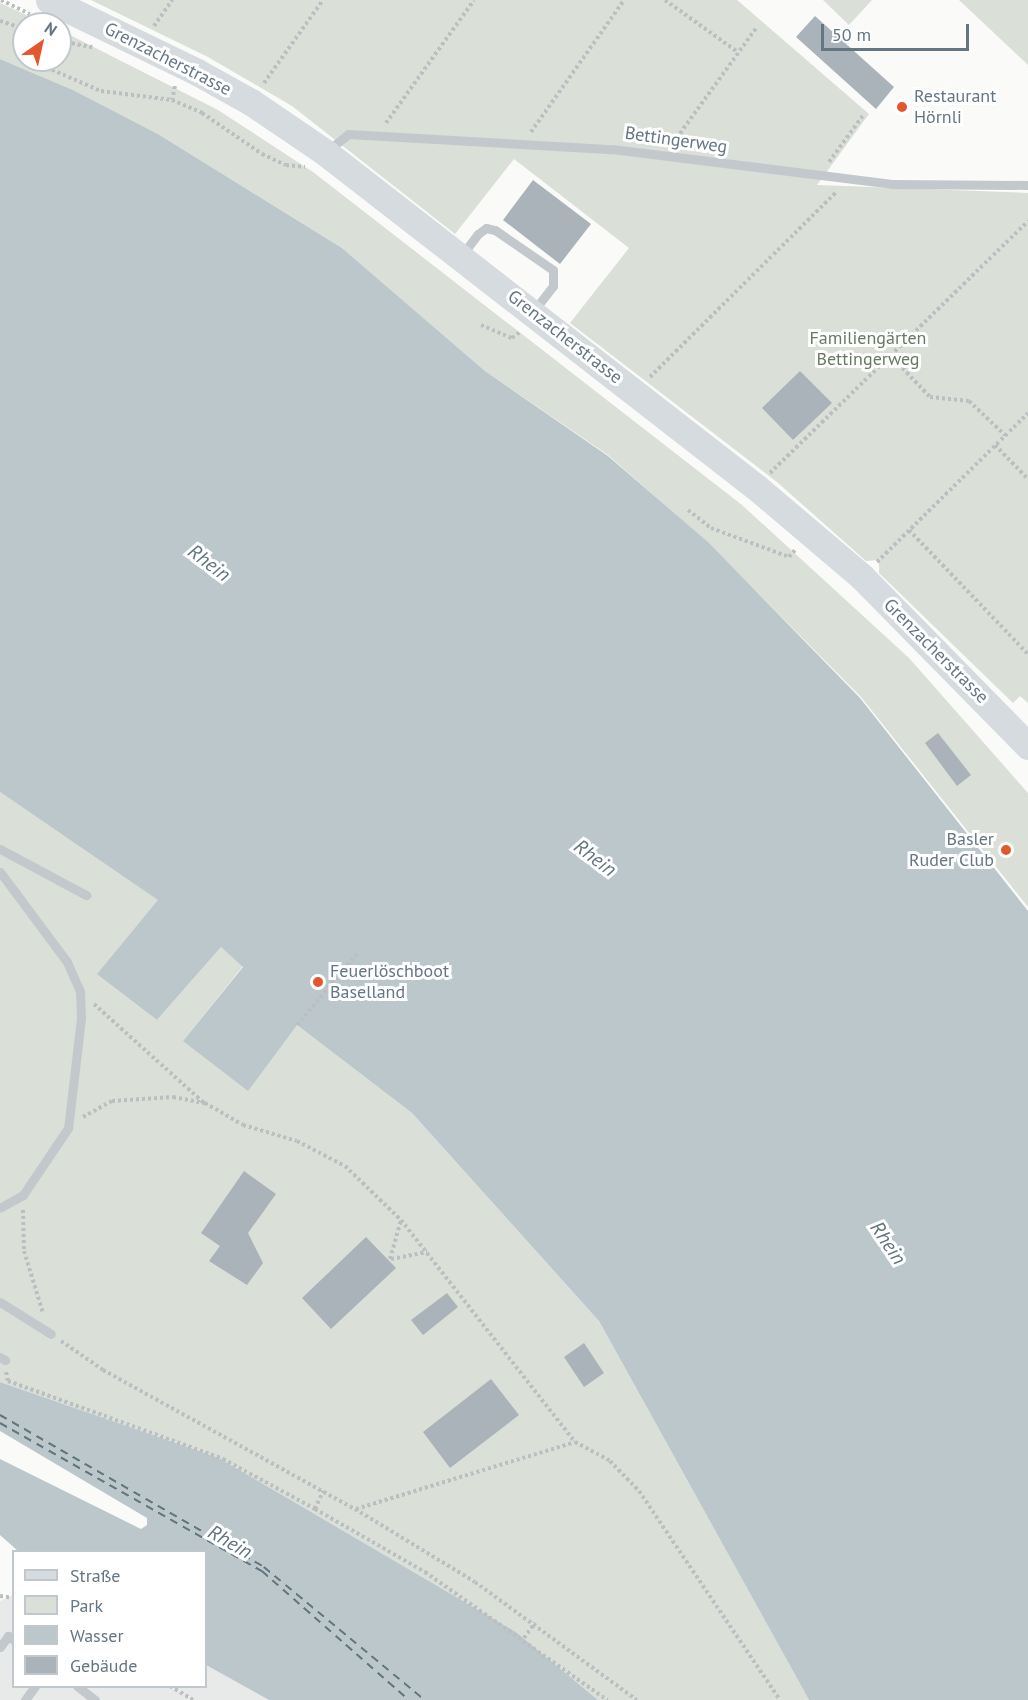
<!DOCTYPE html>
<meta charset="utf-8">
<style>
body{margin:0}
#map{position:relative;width:1028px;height:1700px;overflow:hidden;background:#fafaf8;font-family:"PT Sans",sans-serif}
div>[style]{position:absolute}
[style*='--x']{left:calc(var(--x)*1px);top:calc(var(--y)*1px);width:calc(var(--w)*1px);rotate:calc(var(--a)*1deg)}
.built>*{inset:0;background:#e8e9e9}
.green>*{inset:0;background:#dadfd7}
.water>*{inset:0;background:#bbc7cb}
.ferry>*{height:1.5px;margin-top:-0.75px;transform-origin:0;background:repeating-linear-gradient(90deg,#60757c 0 8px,transparent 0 14px)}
.building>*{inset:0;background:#aab3b9}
.path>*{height:4px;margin-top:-2px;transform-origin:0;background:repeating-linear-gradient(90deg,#bbbfc2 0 3px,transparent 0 6px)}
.service>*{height:9px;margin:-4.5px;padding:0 4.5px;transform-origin:4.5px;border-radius:4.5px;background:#c3c8cc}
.secondary>*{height:27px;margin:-13.5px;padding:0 13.5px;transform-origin:13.5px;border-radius:13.5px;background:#d6dbdf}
.dots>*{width:16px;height:16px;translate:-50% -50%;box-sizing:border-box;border:3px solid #fff;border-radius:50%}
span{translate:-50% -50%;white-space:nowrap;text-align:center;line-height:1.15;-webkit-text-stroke:6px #fff;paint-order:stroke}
.street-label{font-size:18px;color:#657683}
.poi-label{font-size:18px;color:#657683}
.left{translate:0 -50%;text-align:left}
.right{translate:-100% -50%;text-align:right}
.park-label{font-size:18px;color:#687a64}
.water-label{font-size:20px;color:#60757c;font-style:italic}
.legend{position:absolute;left:12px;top:1550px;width:195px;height:138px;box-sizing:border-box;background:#fff;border:2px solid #c1c8cd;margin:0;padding:8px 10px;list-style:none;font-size:18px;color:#657683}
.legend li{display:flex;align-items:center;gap:12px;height:30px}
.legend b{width:30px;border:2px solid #c1c8cd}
.north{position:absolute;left:12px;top:12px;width:60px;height:60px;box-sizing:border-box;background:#fff;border:2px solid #c1c8cd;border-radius:50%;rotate:34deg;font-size:16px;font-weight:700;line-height:24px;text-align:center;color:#657683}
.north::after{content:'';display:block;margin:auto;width:21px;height:27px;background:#e4572e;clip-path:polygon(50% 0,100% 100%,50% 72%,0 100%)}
.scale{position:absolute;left:821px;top:24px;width:148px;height:27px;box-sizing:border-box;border:3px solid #657683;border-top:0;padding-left:8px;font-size:18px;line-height:21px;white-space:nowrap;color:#657683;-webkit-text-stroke:4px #fff;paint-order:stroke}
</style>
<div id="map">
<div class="built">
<div style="clip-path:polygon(13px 1595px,14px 1686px,206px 1686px,206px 1665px,269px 1700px,0 1700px,0 1601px)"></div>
</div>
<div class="green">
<div style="clip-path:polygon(91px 0,737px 0,869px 114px,817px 185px,1028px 193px,1028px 703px,1020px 696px,1013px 703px,879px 573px,879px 560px,866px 561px,777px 482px,570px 323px,629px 248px,514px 159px,455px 234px,292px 106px,208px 57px)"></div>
<div style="clip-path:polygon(823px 0,872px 0,849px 25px)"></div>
<div style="clip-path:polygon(959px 0,1028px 0,1028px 65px)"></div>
<div style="clip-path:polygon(0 3px,46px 24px,24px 24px,24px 60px,60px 60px,60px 30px,218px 110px,313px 172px,742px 505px,909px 658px,1028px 793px,1028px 907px,861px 697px,708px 543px,608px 455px,485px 371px,342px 248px,158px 134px,73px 90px,0 59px)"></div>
<div style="clip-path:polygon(0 792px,159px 900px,98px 973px,157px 1020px,221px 947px,243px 966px,183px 1041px,297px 1025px,412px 1113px,599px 1321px,809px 1700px,598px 1700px,516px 1632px,219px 1458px,0 1382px)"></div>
</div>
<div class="water">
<div style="clip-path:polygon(0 59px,73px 90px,158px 134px,342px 248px,485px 371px,608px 456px,709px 543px,860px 698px,1028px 911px,1028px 1700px,809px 1700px,599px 1321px,412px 1113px,297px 1025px,248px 1091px,183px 1041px,243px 967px,221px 947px,157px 1020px,97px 974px,158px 900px,0 792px)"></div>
<div style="clip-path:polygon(0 1382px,219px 1458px,516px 1632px,598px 1700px,269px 1700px,206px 1665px,206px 1552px,18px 1551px,0 1535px,0 1459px,141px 1529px,147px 1525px,147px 1518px,0 1431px)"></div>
</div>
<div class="ferry">
<div style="--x:0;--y:1415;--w:305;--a:29.9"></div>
<div style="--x:264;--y:1567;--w:209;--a:39.6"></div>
<div style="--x:0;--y:1423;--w:301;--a:29.5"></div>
<div style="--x:262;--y:1571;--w:196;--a:41.3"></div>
</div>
<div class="building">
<div style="clip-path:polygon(815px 16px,894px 87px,876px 109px,796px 37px)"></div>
<div style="clip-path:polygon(533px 180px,591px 224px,560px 264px,503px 220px)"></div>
<div style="clip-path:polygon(800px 371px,832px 403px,793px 440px,762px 408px)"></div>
<div style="clip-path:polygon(938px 733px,971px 775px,957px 786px,925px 743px)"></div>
<div style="clip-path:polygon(244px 1171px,276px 1194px,248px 1233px,263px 1263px,247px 1285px,209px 1261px,220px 1246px,201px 1233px)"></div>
<div style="clip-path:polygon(366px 1237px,396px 1268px,331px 1329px,302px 1298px)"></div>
<div style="clip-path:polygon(447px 1293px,458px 1307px,423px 1335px,411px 1320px)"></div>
<div style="clip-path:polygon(584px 1343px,604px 1373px,584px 1387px,564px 1357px)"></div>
<div style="clip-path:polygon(491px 1379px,519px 1415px,450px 1468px,423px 1432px)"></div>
</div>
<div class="path">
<div style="--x:1;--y:0;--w:32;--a:26"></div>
<div style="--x:665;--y:0;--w:90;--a:35.5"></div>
<div style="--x:0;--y:21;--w:25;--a:18"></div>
<div style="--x:154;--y:26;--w:32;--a:-55"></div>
<div style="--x:60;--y:41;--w:33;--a:11"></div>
<div style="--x:41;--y:65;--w:65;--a:23.4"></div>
<div style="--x:101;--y:91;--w:72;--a:7.2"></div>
<div style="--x:264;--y:83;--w:102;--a:-54.6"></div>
<div style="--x:175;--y:86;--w:14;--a:102"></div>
<div style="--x:172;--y:100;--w:33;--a:23"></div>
<div style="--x:202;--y:113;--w:73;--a:34.3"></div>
<div style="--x:262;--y:154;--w:26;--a:25"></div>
<div style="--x:286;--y:165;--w:19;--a:6"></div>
<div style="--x:386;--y:123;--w:151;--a:-54.4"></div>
<div style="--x:531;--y:132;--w:161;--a:-54.8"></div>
<div style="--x:673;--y:143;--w:143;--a:-54.1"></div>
<div style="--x:829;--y:162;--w:59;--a:-53.9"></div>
<div style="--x:481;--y:325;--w:34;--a:23"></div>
<div style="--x:512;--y:338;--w:10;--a:-37"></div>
<div style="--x:890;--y:355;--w:58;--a:46.4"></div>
<div style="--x:930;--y:397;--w:39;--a:6"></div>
<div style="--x:969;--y:401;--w:50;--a:43.4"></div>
<div style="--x:650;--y:377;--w:262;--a:-44.8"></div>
<div style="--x:995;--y:445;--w:47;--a:45.9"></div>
<div style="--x:770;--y:473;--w:361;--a:-44.3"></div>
<div style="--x:688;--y:510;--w:29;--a:38"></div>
<div style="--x:711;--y:528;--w:83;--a:20.4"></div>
<div style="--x:789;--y:557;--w:11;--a:-49"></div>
<div style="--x:909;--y:530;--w:172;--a:46.2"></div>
<div style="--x:877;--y:562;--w:212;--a:-44.6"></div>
<div style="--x:94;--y:1004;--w:148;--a:42"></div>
<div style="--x:297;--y:1025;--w:93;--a:-49.8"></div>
<div style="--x:83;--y:1117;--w:33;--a:-29"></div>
<div style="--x:112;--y:1101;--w:61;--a:-3.8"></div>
<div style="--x:173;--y:1097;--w:33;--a:11"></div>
<div style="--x:205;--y:1103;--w:44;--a:30.1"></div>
<div style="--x:243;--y:1125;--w:56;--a:16.5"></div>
<div style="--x:297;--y:1141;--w:54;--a:27.5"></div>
<div style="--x:345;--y:1166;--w:78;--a:44"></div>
<div style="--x:401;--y:1220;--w:282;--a:51.9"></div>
<div style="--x:575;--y:1442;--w:40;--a:28"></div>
<div style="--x:610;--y:1461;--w:42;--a:46"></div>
<div style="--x:639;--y:1491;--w:252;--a:56"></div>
<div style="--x:23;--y:1210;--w:41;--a:88.6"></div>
<div style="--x:24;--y:1251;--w:65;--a:73"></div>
<div style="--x:390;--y:1259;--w:41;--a:-74.2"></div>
<div style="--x:391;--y:1259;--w:37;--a:-11"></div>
<div style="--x:61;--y:1341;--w:51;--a:34.6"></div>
<div style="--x:103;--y:1370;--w:288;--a:28.9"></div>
<div style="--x:355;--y:1509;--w:140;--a:31.3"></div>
<div style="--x:475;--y:1582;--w:200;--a:36.1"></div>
<div style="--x:6;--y:1372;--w:9;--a:77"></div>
<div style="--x:8;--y:1381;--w:229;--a:19.9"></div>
<div style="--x:223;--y:1459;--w:105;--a:28.5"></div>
<div style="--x:315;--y:1509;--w:127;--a:29.8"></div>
<div style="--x:425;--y:1572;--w:223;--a:35.1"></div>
<div style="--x:315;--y:1509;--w:20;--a:-66"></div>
<div style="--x:356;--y:1509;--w:229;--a:-17"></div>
<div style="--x:0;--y:1596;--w:14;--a:8"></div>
<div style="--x:524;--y:1638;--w:19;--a:-54"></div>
<div style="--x:170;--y:1686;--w:27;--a:31"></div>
</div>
<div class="service">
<div style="--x:326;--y:152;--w:28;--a:-39"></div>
<div style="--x:348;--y:134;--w:264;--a:3.3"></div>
<div style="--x:612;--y:149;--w:282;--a:7.1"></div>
<div style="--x:892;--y:184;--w:136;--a:0.4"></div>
<div style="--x:462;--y:255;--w:26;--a:-53"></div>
<div style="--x:478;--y:234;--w:10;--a:-37"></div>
<div style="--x:486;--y:228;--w:9;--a:13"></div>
<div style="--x:495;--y:230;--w:70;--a:34.6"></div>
<div style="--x:553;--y:270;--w:16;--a:90"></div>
<div style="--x:553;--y:286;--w:31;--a:128"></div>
<div style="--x:0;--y:849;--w:98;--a:28.1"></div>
<div style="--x:0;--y:872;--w:112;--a:53.3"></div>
<div style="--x:67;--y:962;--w:32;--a:66"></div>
<div style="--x:80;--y:991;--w:27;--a:88"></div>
<div style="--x:81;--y:1018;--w:111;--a:96.7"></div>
<div style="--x:68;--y:1128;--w:81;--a:123.9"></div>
<div style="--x:23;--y:1195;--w:26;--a:151"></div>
<div style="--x:0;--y:1302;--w:60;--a:32.1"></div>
<div style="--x:0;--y:1357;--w:6;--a:31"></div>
<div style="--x:0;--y:1647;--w:14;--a:-54"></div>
<div style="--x:8;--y:1636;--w:7;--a:34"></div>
<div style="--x:77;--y:1686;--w:23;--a:38"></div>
<div style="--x:25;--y:1700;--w:17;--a:-54"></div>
</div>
<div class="secondary">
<div style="--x:49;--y:0;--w:165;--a:25.9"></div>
<div style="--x:197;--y:72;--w:62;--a:29.1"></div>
<div style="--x:251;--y:102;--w:91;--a:34.2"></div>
<div style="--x:326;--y:153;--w:544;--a:37.84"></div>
<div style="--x:756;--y:487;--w:139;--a:40.3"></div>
<div style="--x:862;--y:577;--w:237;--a:45.5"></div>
</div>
<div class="dots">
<div style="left:902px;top:107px;background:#e4572e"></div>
<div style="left:1006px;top:850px;background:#e4572e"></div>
<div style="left:318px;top:982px;background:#e4572e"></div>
</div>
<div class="street-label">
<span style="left:168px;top:59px;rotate:27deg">Grenzacherstrasse</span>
<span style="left:676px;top:140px;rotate:8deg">Bettingerweg</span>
<span style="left:565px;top:337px;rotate:38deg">Grenzacherstrasse</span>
<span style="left:936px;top:651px;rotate:45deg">Grenzacherstrasse</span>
</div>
<div class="poi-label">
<span class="left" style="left:914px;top:107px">Restaurant<br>Hörnli</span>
<span class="right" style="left:994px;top:850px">Basler<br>Ruder Club</span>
<span class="left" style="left:330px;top:982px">Feuerlöschboot<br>Baselland</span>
</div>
<div class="park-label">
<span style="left:868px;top:349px">Familiengärten<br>Bettingerweg</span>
</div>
<div class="water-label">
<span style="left:209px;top:563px;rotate:37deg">Rhein</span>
<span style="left:595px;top:858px;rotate:37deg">Rhein</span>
<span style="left:888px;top:1243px;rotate:56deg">Rhein</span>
<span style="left:230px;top:1542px;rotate:30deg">Rhein</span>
</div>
<ul class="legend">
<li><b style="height:8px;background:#d6dbdf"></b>Straße</li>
<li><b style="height:16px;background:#dadfd7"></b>Park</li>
<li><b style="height:16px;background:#bbc7cb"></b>Wasser</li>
<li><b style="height:16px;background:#aab3b9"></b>Gebäude</li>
</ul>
<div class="north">N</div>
<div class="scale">50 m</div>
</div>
